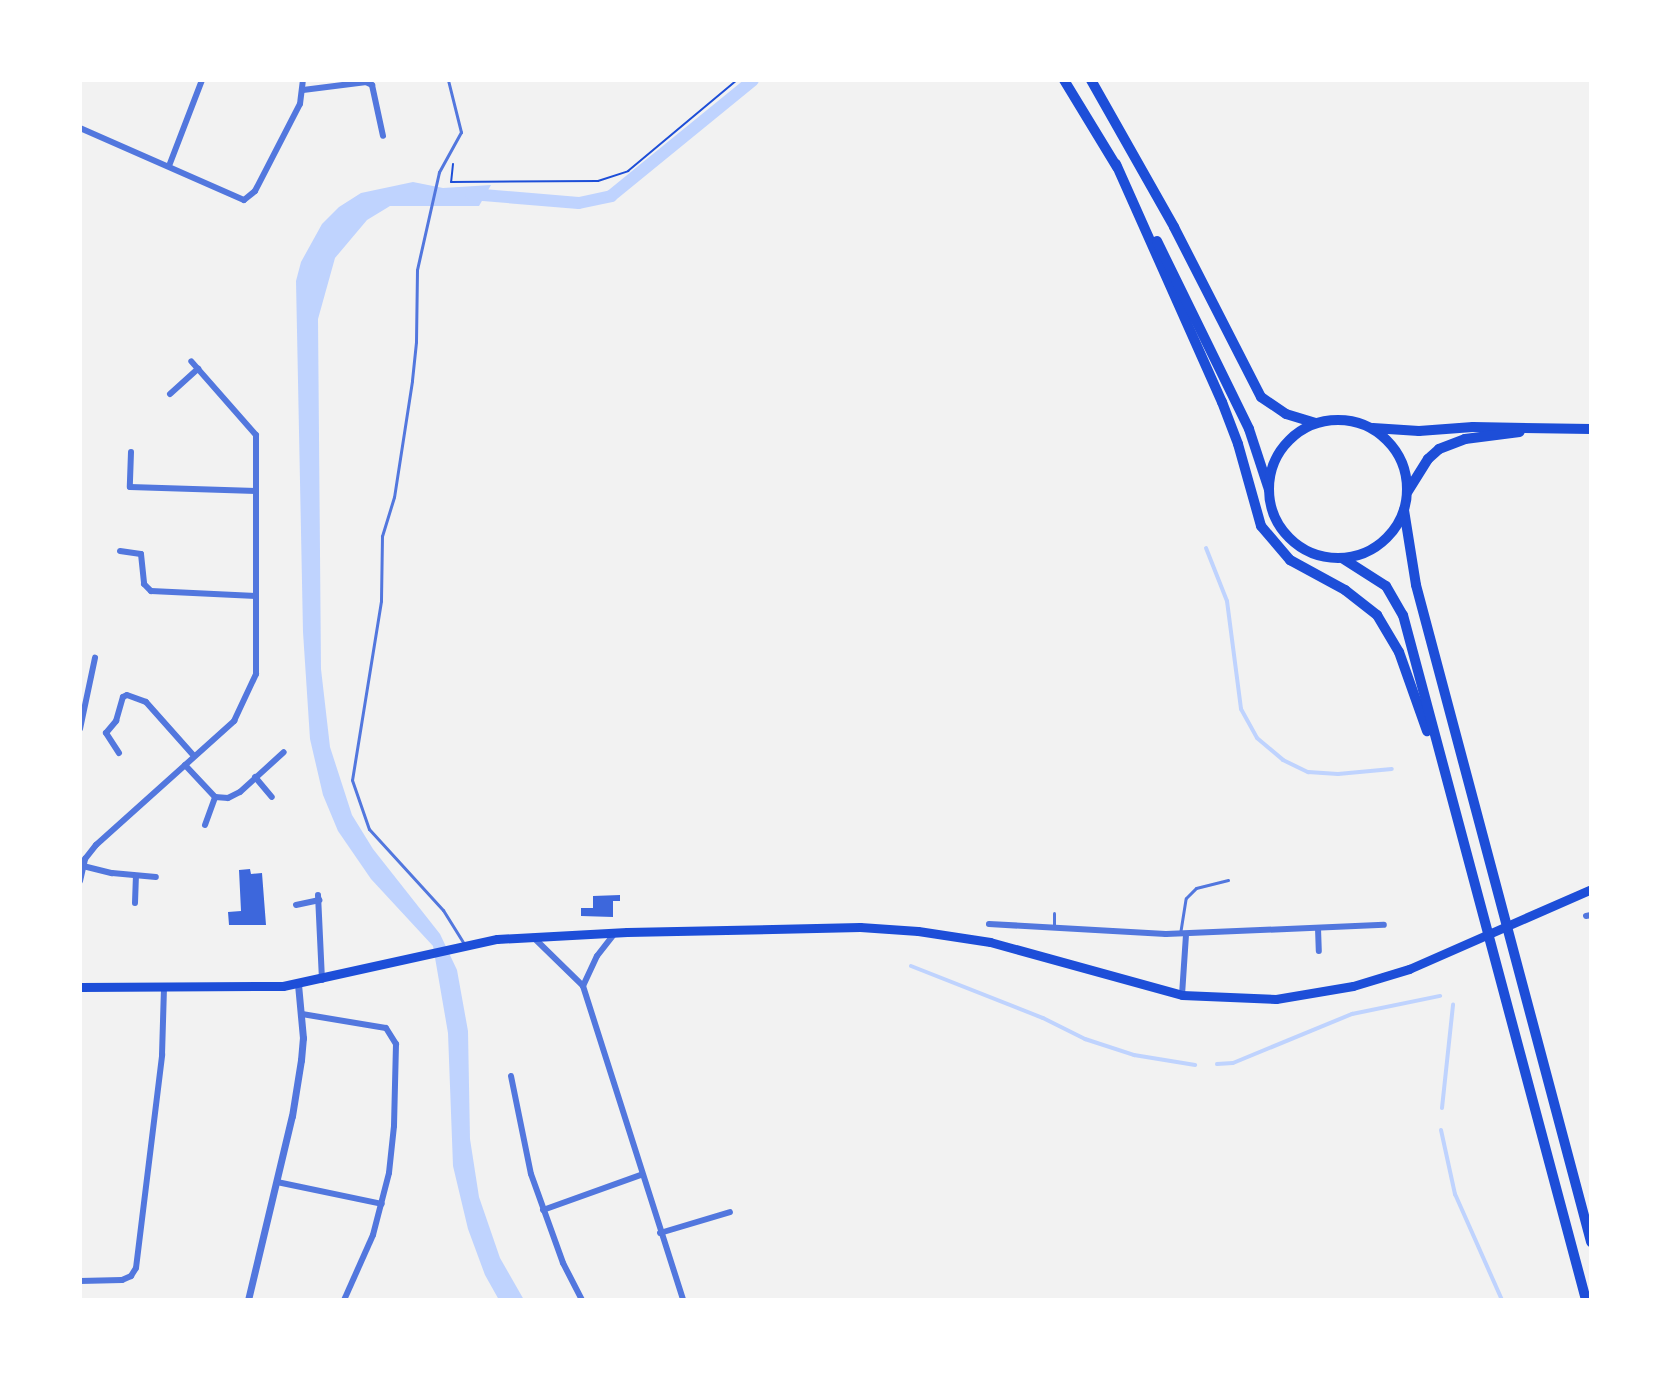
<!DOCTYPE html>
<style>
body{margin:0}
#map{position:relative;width:1671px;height:1380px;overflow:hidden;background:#f2f2f2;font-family:"PT Sans Narrow",sans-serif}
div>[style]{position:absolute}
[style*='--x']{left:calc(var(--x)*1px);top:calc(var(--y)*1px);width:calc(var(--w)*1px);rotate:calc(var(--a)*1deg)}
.water>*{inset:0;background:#bfd3fe}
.stream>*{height:4px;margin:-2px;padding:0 2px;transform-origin:2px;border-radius:2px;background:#bfd3fe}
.canal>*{height:12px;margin:-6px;padding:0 6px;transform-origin:6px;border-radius:6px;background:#bfd3fe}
.building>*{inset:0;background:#3d67dc}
.path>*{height:2px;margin:-1px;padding:0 1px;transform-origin:1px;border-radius:1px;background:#1d4ed8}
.service>*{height:3px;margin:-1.5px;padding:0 1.5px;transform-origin:1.5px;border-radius:1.5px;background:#5277de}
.minor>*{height:6px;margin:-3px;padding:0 3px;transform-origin:3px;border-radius:3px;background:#5277de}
.tertiary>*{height:7px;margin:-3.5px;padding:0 3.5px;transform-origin:3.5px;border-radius:3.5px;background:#5277de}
.primary>*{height:9px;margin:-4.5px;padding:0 4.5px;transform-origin:4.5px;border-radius:4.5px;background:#1d4ed8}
.trunk>*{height:10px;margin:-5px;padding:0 5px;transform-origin:5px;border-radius:5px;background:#1d4ed8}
.trunk>.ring{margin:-5px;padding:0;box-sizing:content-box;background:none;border:10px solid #1d4ed8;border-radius:50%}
span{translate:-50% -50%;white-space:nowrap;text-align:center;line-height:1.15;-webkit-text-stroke:8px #fff;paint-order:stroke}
.frame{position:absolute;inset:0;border:82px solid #fff;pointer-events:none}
</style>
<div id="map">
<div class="water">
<div style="clip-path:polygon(413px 182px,443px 188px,491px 185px,479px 206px,390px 206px,367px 220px,335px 258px,318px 319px,321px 669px,330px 747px,352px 815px,373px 849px,440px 934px,457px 970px,468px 1031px,470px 1139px,479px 1197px,500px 1258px,524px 1300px,499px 1300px,485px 1275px,468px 1229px,453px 1166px,448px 1033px,433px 946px,371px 879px,338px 831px,323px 795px,310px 739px,303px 632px,296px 281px,301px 262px,322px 224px,339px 207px,361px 193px)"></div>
</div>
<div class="stream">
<div style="--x:1206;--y:548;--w:57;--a:68.4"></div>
<div style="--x:1227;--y:601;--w:109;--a:82.6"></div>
<div style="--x:1241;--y:709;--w:33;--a:61"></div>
<div style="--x:1257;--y:738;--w:34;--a:40"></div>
<div style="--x:1283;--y:760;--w:28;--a:26"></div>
<div style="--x:1308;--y:772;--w:30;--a:4"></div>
<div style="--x:1338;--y:774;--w:54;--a:-5.3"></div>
<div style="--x:911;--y:966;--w:142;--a:21.5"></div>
<div style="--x:1043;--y:1018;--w:47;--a:26.6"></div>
<div style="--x:1085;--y:1039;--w:52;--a:18.1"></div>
<div style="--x:1134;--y:1055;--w:62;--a:9.3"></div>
<div style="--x:1217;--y:1064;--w:16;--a:-4"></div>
<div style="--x:1233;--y:1063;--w:129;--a:-22.4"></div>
<div style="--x:1352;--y:1014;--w:90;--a:-11.6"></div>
<div style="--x:1442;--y:1108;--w:104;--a:-83.9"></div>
<div style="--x:1441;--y:1130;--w:66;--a:77.7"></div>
<div style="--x:1455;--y:1194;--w:116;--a:66.1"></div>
</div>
<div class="canal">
<div style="--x:471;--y:194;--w:108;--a:4.8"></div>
<div style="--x:579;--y:203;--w:33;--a:-12"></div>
<div style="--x:611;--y:196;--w:183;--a:-39.2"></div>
</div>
<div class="building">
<div style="clip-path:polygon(250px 869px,251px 874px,262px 873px,266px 925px,229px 925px,228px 912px,241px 911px,239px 870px)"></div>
<div style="clip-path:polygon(620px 895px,620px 901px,613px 901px,613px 917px,581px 916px,581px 908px,593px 908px,593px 896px)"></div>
</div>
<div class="path">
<div style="--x:453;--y:164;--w:18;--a:96"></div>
<div style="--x:451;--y:182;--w:147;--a:-0.4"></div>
<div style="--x:598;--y:181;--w:32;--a:-18"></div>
<div style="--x:628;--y:171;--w:142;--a:-39.9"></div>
</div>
<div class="service">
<div style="--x:448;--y:80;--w:54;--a:76"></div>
<div style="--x:461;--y:132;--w:46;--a:118.8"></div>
<div style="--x:439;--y:172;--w:100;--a:102.7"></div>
<div style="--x:417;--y:270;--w:72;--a:90.8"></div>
<div style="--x:416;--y:342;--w:39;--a:96"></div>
<div style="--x:412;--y:381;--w:117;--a:98.8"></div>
<div style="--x:394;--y:497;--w:41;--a:107.1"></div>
<div style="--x:382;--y:536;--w:65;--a:90.9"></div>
<div style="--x:381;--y:601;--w:181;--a:99.2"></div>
<div style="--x:352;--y:780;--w:52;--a:70.9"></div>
<div style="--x:369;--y:829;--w:110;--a:47.6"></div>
<div style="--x:443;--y:910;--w:40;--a:58"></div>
<div style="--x:1054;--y:913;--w:12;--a:90"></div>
<div style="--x:1180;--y:934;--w:36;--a:-81"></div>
<div style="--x:1186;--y:898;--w:14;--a:-45"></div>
<div style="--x:1196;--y:888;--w:33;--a:-14"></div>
</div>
<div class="minor">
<div style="--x:303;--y:90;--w:64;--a:-7.2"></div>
<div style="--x:366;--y:82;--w:7;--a:27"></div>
<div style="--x:372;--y:85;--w:52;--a:77.8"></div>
<div style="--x:80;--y:128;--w:179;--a:23.7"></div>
<div style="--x:244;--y:200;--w:14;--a:-39"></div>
<div style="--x:255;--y:191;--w:98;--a:-62.7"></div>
<div style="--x:300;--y:104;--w:24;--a:-83"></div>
<div style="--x:169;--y:166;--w:92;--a:-69"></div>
<div style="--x:170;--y:394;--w:38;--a:-42"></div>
<div style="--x:131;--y:452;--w:35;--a:92"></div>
<div style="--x:130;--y:487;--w:126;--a:1.8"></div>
<div style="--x:120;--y:551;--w:21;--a:8"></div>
<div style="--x:141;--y:554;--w:30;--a:84"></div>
<div style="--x:144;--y:584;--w:10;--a:45"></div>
<div style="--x:151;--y:591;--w:105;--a:2.7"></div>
<div style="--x:80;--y:729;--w:73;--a:-78.1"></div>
<div style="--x:119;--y:753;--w:24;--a:-123"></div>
<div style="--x:106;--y:733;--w:16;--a:-50"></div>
<div style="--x:116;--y:721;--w:25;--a:-74"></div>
<div style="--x:123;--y:697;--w:4;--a:-27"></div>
<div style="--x:127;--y:695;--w:20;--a:20"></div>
<div style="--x:146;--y:702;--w:72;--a:48.4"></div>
<div style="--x:185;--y:765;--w:44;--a:46.8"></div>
<div style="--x:215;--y:797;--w:13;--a:4"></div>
<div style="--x:228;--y:798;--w:13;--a:-27"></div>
<div style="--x:240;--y:792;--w:59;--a:-42.3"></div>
<div style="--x:255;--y:777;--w:26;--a:50"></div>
<div style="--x:205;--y:825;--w:30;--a:-70"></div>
<div style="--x:83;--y:866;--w:30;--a:14"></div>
<div style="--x:112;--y:873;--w:44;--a:5.2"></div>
<div style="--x:80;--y:881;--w:23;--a:-77"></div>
<div style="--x:85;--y:859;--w:18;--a:-52"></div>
<div style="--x:96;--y:845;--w:186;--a:-41.9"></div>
<div style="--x:234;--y:721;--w:52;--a:-64.9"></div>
<div style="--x:256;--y:674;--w:239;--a:-90"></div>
<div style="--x:256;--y:435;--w:98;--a:-131.3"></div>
<div style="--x:318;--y:895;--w:85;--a:87.3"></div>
<div style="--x:135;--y:903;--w:27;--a:-88"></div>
<div style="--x:296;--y:905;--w:24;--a:-12"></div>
<div style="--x:1586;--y:916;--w:5;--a:-11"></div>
<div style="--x:989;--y:924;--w:177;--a:3.2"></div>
<div style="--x:1166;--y:934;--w:218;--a:-2.4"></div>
<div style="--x:1318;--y:928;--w:23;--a:88"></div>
<div style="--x:533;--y:937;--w:70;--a:44.4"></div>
<div style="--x:583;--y:986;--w:330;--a:72.3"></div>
<div style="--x:583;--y:986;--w:33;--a:-65"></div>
<div style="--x:597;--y:956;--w:29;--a:-52"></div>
<div style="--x:1182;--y:995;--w:61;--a:-86.2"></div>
<div style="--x:302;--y:1014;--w:85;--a:9.5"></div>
<div style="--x:386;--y:1028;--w:19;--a:58"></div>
<div style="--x:396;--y:1044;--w:82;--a:91.4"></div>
<div style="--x:394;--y:1126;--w:47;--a:96.1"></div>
<div style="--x:389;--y:1173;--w:64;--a:104.5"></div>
<div style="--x:373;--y:1235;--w:71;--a:114"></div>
<div style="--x:511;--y:1076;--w:100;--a:78.5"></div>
<div style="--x:531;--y:1174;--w:95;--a:70.2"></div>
<div style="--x:563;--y:1263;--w:42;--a:62.8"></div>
<div style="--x:277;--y:1182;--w:107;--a:11.8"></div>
<div style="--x:543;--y:1210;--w:104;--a:-19.7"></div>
<div style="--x:660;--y:1233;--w:73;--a:-16.7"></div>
<div style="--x:80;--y:1281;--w:42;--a:-1.4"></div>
<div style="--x:122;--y:1280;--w:10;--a:-24"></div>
<div style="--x:131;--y:1276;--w:9;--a:-58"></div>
<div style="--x:136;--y:1268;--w:215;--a:-83"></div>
<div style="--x:162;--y:1055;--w:67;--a:-88.3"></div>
</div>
<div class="tertiary">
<div style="--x:248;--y:1300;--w:189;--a:-76.6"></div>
<div style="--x:292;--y:1116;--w:57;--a:-80.9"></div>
<div style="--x:301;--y:1060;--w:22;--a:-85"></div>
<div style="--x:303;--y:1038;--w:54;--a:-95.3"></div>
</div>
<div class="primary">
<div style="--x:80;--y:987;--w:203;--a:-0.3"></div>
<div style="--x:283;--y:986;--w:219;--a:-12.4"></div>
<div style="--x:497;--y:939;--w:130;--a:-3.1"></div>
<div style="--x:627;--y:932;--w:233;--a:-1.2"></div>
<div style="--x:860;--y:927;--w:58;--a:3.9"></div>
<div style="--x:918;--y:931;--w:73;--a:8.7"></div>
<div style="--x:990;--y:942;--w:199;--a:15.4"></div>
<div style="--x:1182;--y:995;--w:94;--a:2.4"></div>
<div style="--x:1276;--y:999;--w:78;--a:-9.6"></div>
<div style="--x:1353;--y:986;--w:59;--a:-16.9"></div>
<div style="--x:1409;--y:969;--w:199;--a:-23.7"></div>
</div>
<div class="trunk">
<div style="--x:1064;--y:80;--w:102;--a:58.7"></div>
<div style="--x:1091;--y:80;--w:169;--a:60.5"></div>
<div style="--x:1174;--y:227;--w:191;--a:62.9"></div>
<div style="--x:1261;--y:397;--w:30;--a:34"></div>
<div style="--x:1286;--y:414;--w:31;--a:17"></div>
<div style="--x:1116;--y:164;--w:261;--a:66"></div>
<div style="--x:1222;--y:402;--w:45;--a:69.1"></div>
<div style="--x:1238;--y:444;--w:85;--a:74.3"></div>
<div style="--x:1261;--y:526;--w:45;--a:49.5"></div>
<div style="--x:1290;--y:560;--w:63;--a:28.6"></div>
<div style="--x:1345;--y:590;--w:41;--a:38"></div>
<div style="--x:1377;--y:615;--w:43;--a:59.3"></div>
<div style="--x:1399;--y:652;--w:84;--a:70.5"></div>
<div style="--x:1157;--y:241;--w:209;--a:63.9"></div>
<div style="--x:1249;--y:429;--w:64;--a:71.8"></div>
<div class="ring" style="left:1269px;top:420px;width:128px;height:128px"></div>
<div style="--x:1373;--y:428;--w:46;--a:3.7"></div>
<div style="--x:1419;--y:431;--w:54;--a:-4.2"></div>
<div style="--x:1473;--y:427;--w:118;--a:1"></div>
<div style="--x:1408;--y:491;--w:38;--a:-58"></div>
<div style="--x:1428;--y:459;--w:15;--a:-42"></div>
<div style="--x:1439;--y:449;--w:28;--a:-21"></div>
<div style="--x:1465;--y:439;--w:55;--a:-7.3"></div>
<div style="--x:1404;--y:510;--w:76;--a:80.9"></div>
<div style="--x:1416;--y:585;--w:680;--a:75.08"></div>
<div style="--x:1342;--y:558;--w:52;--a:32.5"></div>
<div style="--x:1386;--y:586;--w:34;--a:60"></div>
<div style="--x:1403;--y:615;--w:709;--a:75.04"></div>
</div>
<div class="frame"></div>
</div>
